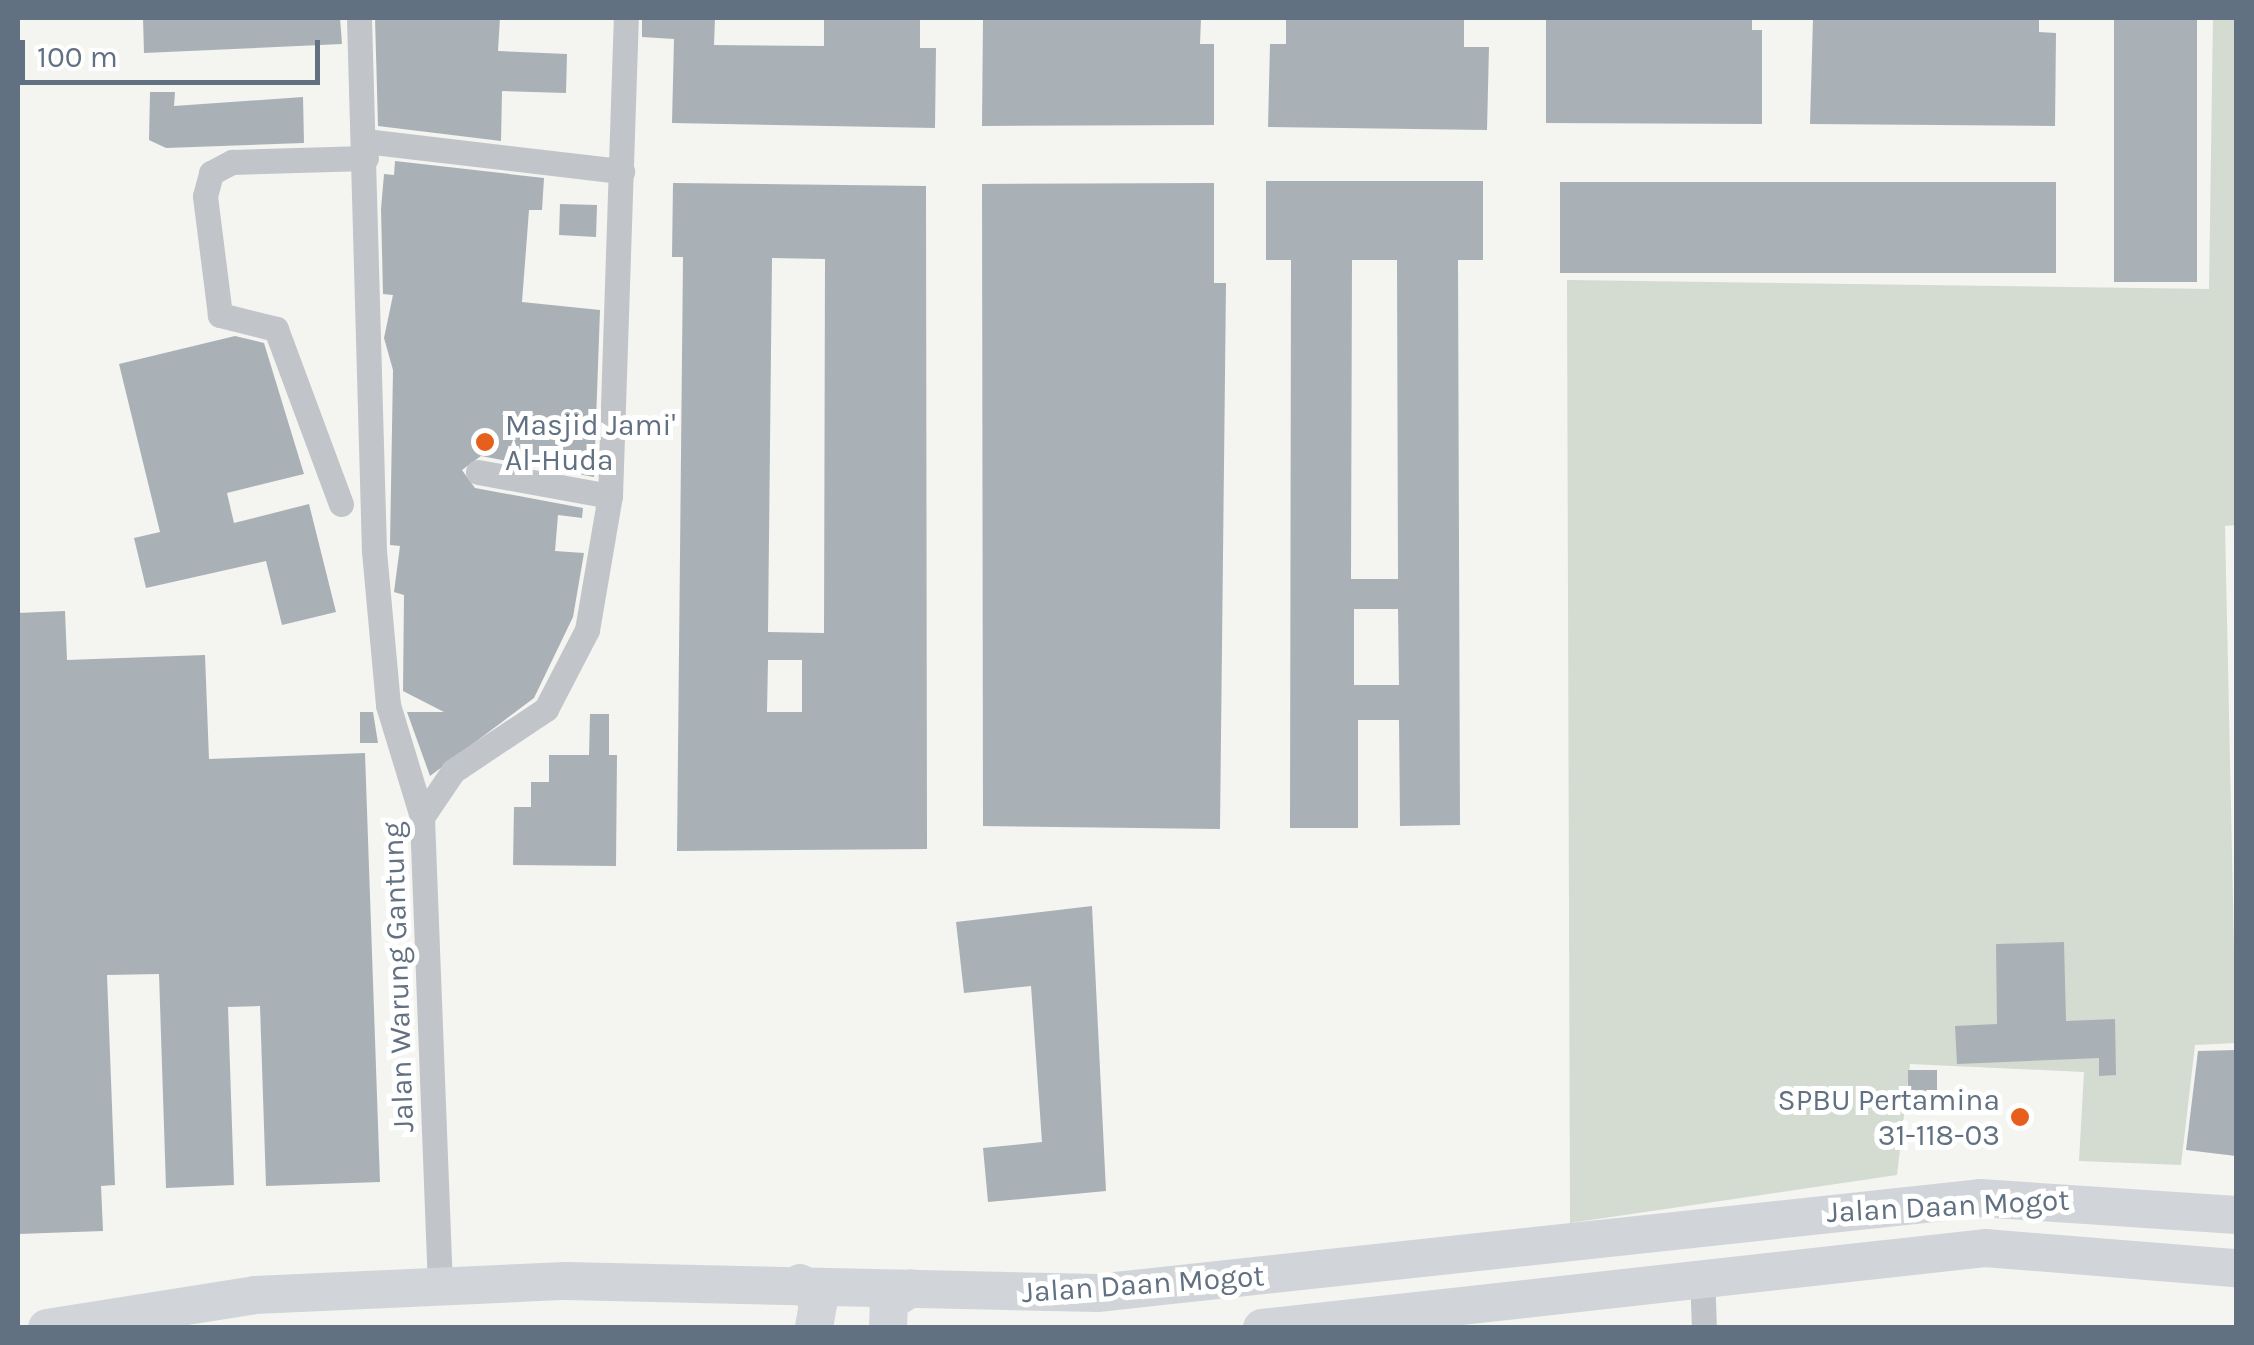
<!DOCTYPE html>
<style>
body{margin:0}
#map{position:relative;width:2254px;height:1345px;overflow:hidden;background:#f4f4f0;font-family:Karla,sans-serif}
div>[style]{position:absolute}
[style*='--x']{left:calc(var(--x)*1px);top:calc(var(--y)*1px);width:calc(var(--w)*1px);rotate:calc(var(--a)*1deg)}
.green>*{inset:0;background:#d4dbd1}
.building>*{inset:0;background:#a9b1b7}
.minor>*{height:25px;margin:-12.5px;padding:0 12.5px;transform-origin:12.5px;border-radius:12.5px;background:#c1c4c8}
.highway>*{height:38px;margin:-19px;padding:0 19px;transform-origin:19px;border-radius:19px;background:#d1d5da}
.dots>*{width:28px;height:28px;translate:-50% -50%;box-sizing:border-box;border:5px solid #fff;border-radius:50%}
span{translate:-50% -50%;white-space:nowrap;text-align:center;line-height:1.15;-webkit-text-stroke:10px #fff;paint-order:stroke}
.poi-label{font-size:30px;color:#627182}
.left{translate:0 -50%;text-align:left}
.right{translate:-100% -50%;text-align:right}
.street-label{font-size:30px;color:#627182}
.frame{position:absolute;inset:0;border:20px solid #627182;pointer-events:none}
.scale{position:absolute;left:20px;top:40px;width:300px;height:45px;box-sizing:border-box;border:5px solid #627182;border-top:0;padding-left:12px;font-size:30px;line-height:35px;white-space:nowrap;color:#627182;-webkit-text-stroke:8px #fff;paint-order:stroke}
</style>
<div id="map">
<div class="green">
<div style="clip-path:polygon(2213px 18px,2236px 18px,2236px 525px,2225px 526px,2236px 1043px,2195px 1045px,2181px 1165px,2079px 1161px,2084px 1072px,1910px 1064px,1897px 1175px,1570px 1223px,1567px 280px,2209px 289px)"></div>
</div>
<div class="building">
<div style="clip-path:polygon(143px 18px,340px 18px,342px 44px,144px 53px)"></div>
<div style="clip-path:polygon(375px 18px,500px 18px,498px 51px,567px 54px,566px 93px,502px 91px,501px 141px,378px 126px)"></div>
<div style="clip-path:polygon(642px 18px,715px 18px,714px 45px,824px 46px,824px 18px,920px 18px,920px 48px,936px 48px,935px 128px,672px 123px,674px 39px,642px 37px)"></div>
<div style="clip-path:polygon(983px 18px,1201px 18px,1200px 44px,1214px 44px,1214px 125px,982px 126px)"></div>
<div style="clip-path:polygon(1286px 18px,1464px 18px,1464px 47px,1489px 47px,1487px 130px,1268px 127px,1270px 44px,1286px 44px)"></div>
<div style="clip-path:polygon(1546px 18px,1752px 18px,1752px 30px,1762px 30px,1762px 124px,1546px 123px)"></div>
<div style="clip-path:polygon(1813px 18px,2039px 18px,2039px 32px,2056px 33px,2055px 126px,1810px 124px)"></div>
<div style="clip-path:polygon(2114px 18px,2197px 18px,2197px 282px,2114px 282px)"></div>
<div style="clip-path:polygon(150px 92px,175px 92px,174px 106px,303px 97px,304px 143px,166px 148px,149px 140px)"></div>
<div style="clip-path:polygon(395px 161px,544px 178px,542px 210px,529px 210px,522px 302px,600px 310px,594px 477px,481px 456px,462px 470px,475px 488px,583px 508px,582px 518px,558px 515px,555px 551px,584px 553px,573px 617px,534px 698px,430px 776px,407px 712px,444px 712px,403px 691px,404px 595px,394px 592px,400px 546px,390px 545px,393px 370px,384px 338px,393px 295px,383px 294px,381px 209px,384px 174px,394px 175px)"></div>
<div style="clip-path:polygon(evenodd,1266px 181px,1483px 181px,1483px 260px,1458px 260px,1460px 825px,1400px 826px,1399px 720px,1358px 720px,1358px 828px,1290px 828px,1291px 260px,1266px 260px,1266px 181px,1352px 260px,1397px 260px,1398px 579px,1351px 579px,1352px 260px,1266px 181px,1354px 609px,1398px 609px,1399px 685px,1354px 685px,1354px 609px)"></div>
<div style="clip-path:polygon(1560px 182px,2056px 182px,2056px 273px,1560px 273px)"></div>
<div style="clip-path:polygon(evenodd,673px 183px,926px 186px,927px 849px,677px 851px,683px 257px,672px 257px,673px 183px,772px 258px,825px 259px,824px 633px,768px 632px,772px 258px,673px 183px,768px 660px,802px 660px,802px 712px,767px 712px,768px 660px)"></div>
<div style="clip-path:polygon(1214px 183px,1214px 283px,1226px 283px,1220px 829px,983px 826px,982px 184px)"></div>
<div style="clip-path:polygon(560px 204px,597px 205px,596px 237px,559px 235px)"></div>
<div style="clip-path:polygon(235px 336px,264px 343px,304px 474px,227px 493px,234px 523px,309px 504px,336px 612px,282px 625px,266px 561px,146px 588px,134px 538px,160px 532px,119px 364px)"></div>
<div style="clip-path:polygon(65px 611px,67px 660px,205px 655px,209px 759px,365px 753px,380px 1182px,266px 1186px,260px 1006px,228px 1007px,234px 1185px,166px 1188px,159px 974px,107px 975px,115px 1185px,101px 1186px,103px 1231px,18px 1234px,18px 613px)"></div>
<div style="clip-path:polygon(360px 712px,373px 712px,378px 743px,360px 743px)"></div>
<div style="clip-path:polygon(590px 714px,609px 714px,609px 755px,617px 755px,616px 866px,513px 865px,514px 807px,531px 807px,531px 782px,549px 782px,549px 755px,589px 755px)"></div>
<div style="clip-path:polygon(1092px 906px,1106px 1191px,988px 1202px,983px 1148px,1042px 1142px,1031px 986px,964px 993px,956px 922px)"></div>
<div style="clip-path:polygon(2064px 942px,2066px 1021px,2115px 1019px,2116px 1075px,2099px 1076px,2099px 1058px,1957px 1064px,1955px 1026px,1997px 1024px,1996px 944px)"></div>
<div style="clip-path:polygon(2236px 1050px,2236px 1156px,2186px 1150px,2198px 1051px)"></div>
<div style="clip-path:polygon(1908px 1070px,1937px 1070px,1937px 1104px,1908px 1104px)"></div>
</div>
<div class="minor">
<div style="--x:359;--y:18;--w:533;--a:88.39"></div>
<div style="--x:374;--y:551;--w:155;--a:84.8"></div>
<div style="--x:388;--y:705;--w:117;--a:73.1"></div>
<div style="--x:365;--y:141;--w:259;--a:6.7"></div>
<div style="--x:478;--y:472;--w:134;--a:10.3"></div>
<div style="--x:341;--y:504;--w:187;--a:-110.4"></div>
<div style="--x:276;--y:329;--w:58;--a:-166"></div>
<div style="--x:220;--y:315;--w:120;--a:-97.2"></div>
<div style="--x:205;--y:196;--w:24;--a:-75"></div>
<div style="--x:211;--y:173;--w:24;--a:-28"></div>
<div style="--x:232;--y:162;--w:134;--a:-1.7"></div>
<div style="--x:1702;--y:1274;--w:54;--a:87.9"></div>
<div style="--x:440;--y:1287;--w:470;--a:-92.2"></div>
<div style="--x:422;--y:817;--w:55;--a:-56"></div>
<div style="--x:453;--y:771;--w:112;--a:-33.7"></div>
<div style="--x:546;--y:709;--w:89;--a:-62.6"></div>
<div style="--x:587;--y:630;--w:136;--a:-80.3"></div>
<div style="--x:610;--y:496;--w:478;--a:-88.1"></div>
</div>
<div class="highway">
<div style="--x:800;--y:1283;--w:25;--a:40"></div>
<div style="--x:819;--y:1299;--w:29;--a:100"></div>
<div style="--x:47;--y:1328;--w:211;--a:-9"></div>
<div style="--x:255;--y:1295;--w:311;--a:-2.6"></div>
<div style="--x:566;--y:1281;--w:531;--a:1.29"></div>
<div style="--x:1097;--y:1293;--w:888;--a:-6.14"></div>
<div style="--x:1980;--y:1198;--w:257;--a:3.8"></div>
<div style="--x:888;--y:1328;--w:26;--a:-88"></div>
<div style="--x:889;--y:1302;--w:26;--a:-32"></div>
<div style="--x:1262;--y:1328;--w:727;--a:-6.31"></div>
<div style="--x:1985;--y:1248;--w:252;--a:4.6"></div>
</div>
<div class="dots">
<div style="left:485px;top:442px;background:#e75f1d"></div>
<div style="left:2020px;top:1117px;background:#e75f1d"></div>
</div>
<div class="poi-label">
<span class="left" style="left:505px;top:442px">Masjid Jami'<br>Al-Huda</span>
<span class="right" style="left:2000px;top:1117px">SPBU Pertamina<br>31-118-03</span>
</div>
<div class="street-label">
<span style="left:398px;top:977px;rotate:-92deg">Jalan Warung Gantung</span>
<span style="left:1948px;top:1206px;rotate:-3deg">Jalan Daan Mogot</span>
<span style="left:1143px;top:1284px;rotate:-4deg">Jalan Daan Mogot</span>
</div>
<div class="frame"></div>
<div class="scale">100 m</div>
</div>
